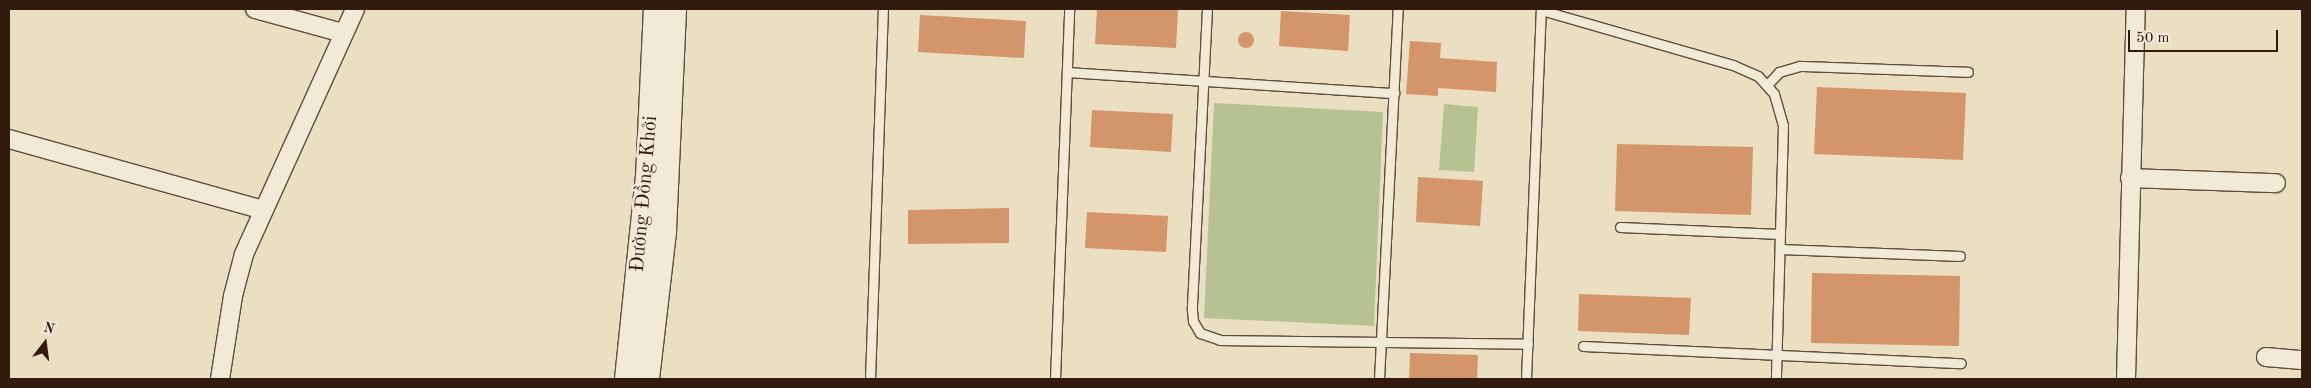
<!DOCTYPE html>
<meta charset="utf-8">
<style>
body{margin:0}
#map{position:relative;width:2311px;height:388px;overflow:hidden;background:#eadfc1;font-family:"Old Standard TT",serif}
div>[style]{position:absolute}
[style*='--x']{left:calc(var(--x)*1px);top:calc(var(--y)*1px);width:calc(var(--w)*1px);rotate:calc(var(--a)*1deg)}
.green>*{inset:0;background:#b7c293}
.building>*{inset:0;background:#d5956b}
.round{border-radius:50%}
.roads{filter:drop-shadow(1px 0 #614b3b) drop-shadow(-1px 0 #614b3b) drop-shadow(0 1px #614b3b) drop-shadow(0 -1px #614b3b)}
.lane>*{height:9px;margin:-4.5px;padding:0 4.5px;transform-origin:4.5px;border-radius:4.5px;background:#f1ead7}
.street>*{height:18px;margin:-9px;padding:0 9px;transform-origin:9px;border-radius:9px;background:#f1ead7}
.secondary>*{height:24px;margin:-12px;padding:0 12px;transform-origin:12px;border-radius:12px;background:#f1ead7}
span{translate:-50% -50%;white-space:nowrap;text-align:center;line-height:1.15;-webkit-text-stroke:5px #f1ead7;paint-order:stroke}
.street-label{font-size:20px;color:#331a0e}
.frame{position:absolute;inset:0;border:10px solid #331a0e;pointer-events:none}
.north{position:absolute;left:20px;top:318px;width:50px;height:50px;-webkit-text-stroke:4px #f1ead7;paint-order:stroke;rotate:15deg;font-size:14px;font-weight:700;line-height:20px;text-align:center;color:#331a0e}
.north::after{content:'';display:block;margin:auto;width:18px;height:22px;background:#331a0e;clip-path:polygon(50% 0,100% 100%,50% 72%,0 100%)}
.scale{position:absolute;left:2128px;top:30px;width:150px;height:22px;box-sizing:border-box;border:2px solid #331a0e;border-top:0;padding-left:6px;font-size:15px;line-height:18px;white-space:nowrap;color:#331a0e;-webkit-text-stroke:4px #f1ead7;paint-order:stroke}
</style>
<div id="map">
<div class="green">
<div style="clip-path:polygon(1214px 103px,1383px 112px,1374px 326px,1204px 318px)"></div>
<div style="clip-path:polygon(1444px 104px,1478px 107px,1474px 172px,1439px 170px)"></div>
</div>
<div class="building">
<div style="clip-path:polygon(1097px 9px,1178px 10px,1176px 48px,1095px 44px)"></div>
<div style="clip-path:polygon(1281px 11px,1350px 15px,1348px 51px,1279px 46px)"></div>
<div style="clip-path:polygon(920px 15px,1026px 21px,1024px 58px,918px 52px)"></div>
<div class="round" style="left:1238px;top:32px;width:16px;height:16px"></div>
<div style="clip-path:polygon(1410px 41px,1441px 43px,1440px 58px,1497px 62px,1496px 92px,1438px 88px,1438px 96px,1406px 94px)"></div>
<div style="clip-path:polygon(1817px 87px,1966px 93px,1963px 160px,1814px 154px)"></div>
<div style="clip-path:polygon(1092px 110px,1173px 114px,1171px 152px,1090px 147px)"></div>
<div style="clip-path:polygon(1617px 144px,1753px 147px,1751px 215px,1615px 211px)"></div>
<div style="clip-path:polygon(1418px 177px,1483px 181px,1480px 226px,1416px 222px)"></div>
<div style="clip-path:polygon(1009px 208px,1009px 243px,908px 244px,908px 210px)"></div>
<div style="clip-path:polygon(1087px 212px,1168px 216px,1166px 252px,1085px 248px)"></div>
<div style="clip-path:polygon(1812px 273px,1960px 276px,1959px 346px,1811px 343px)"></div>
<div style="clip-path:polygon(1579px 294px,1691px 298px,1689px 335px,1578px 331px)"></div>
<div style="clip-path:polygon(1410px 353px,1478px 355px,1477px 379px,1409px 379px)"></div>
</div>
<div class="roads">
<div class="lane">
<div style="--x:1207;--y:9;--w:301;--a:92.9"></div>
<div style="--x:1192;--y:310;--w:11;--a:85"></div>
<div style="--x:1193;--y:321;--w:14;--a:60"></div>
<div style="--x:1200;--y:333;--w:21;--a:19"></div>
<div style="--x:1220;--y:340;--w:308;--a:0.7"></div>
<div style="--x:1541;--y:10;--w:200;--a:16"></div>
<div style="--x:1733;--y:65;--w:27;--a:24"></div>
<div style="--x:1758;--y:76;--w:24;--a:48"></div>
<div style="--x:1774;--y:94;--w:32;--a:74"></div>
<div style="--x:1783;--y:125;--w:254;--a:91.6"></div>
<div style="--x:1067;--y:72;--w:328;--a:3.7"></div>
<div style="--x:1767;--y:85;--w:18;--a:-47"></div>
<div style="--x:1779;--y:72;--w:22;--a:-16"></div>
<div style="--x:1800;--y:66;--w:168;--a:2"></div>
<div style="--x:1620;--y:227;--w:160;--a:2.5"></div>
<div style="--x:1780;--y:249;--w:180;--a:2.2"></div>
<div style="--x:1583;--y:346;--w:378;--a:2.6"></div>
<div style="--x:870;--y:379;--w:370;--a:-88"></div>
<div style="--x:1055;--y:379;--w:370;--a:-87.8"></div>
<div style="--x:1379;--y:379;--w:370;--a:-87.1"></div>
<div style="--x:1526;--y:379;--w:370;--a:-87.7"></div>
</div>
<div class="street">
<div style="--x:255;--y:9;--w:91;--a:15.3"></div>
<div style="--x:9;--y:139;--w:264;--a:15.6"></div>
<div style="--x:2130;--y:178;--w:146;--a:2"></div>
<div style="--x:2266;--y:357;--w:36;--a:5"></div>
<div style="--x:220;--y:379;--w:84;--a:-81.1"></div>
<div style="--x:233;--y:296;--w:43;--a:-75.3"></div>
<div style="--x:244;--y:254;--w:269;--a:-65.6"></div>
<div style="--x:2126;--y:379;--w:370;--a:-88.5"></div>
</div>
<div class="secondary">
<div style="--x:627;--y:379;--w:203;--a:-84.1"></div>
<div style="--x:648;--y:177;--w:168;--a:-87.3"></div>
<div style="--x:647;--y:379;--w:149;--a:-83.4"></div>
<div style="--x:664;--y:231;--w:222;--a:-87.4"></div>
</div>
</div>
<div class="street-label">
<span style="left:645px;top:194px;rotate:-85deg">Đường Đồng Khởi</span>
</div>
<div class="frame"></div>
<div class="north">N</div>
<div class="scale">50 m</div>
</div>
